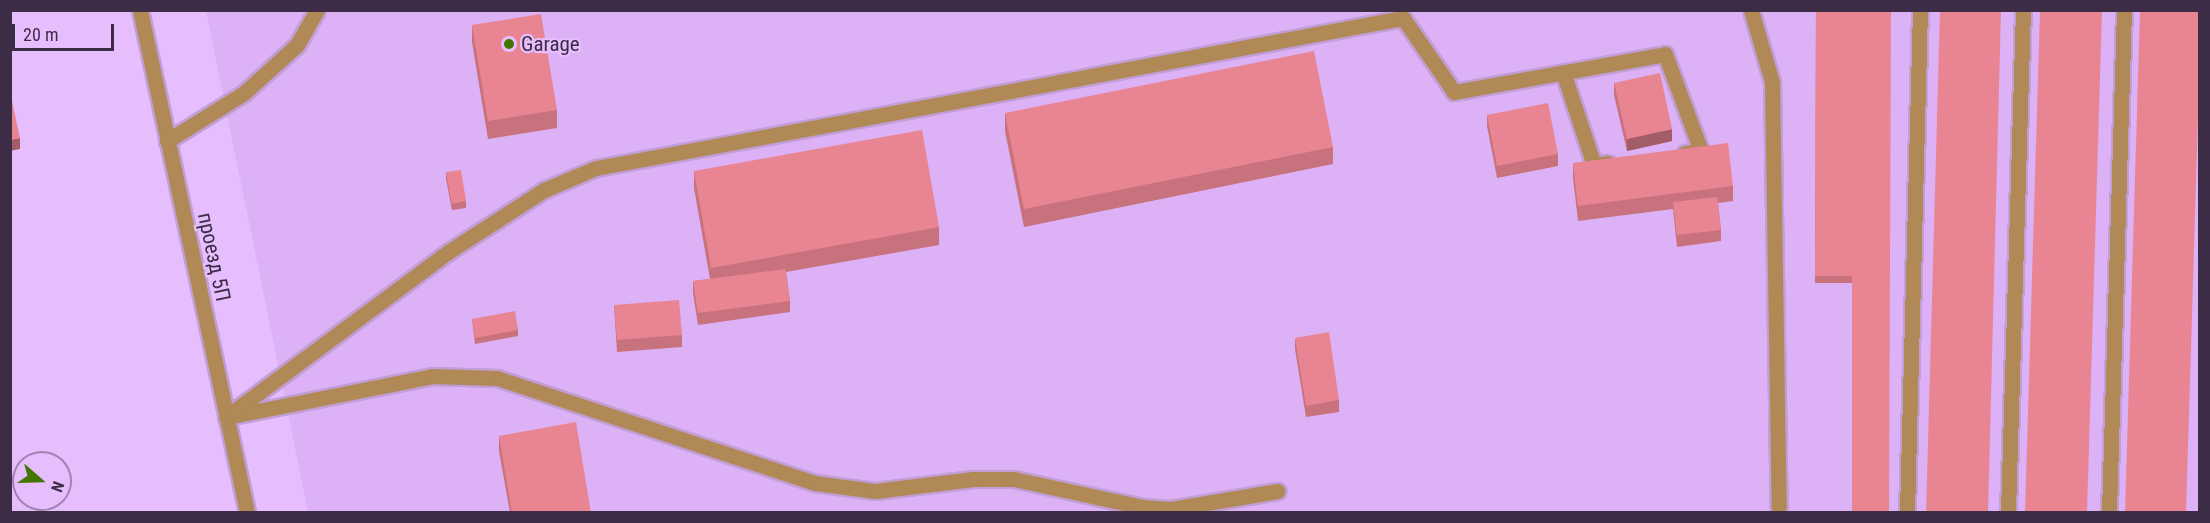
<!DOCTYPE html>
<meta charset="utf-8">
<style>
body{margin:0}
#map{position:relative;width:2210px;height:523px;overflow:hidden;background:#e6befd;font-family:"Roboto Condensed",sans-serif}
div>[style]{position:absolute}
[style*='--x']{left:calc(var(--x)*1px);top:calc(var(--y)*1px);width:calc(var(--w)*1px);rotate:calc(var(--a)*1deg)}
.built>*{inset:0;background:#dcb1f5}
.roads{filter:drop-shadow(2px 0 #c19ed5) drop-shadow(-2px 0 #c19ed5) drop-shadow(0 2px #c19ed5) drop-shadow(0 -2px #c19ed5)}
.minor>*{height:15px;margin:-7.5px;padding:0 7.5px;transform-origin:7.5px;border-radius:7.5px;background:#b08957}
.wall>*{inset:0;background:#c8727e}
.shaded-wall>*{inset:0;background:#a35d66}
.building>*{inset:0;background:#e98592}
.dots>*{width:16px;height:16px;translate:-50% -50%;box-sizing:border-box;border:3px solid #e6befd;border-radius:50%}
span{translate:-50% -50%;white-space:nowrap;text-align:center;line-height:1.15;-webkit-text-stroke:4.5px #e6befd;paint-order:stroke}
.poi-label{font-size:21px;color:#3c2c45}
.left{translate:0 -50%;text-align:left}
.street-label{font-size:21px;color:#3c2c45}
.frame{position:absolute;inset:0;border:12px solid #3c2c45;pointer-events:none}
.north{position:absolute;left:12px;top:451px;width:60px;height:60px;box-sizing:border-box;background:#e6befd;border:2px solid #a284b3;border-radius:50%;rotate:110deg;font-size:16px;font-weight:700;line-height:24px;text-align:center;color:#3c2c45}
.north::after{content:'';display:block;margin:auto;width:21px;height:27px;background:#437600;clip-path:polygon(50% 0,100% 100%,50% 72%,0 100%)}
.scale{position:absolute;left:12px;top:24px;width:102px;height:27px;box-sizing:border-box;border:3px solid #3c2c45;border-top:0;padding-left:8px;font-size:18px;line-height:21px;white-space:nowrap;color:#3c2c45;-webkit-text-stroke:4px #e6befd;paint-order:stroke}
</style>
<div id="map">
<div class="built">
<div style="clip-path:polygon(206px 11px,2199px 11px,2199px 512px,308px 512px)"></div>
</div>
<div class="roads">
<div class="minor">
<div style="--x:140;--y:10;--w:513;--a:77.97"></div>
<div style="--x:1751;--y:10;--w:75;--a:73.7"></div>
<div style="--x:1772;--y:82;--w:425;--a:89.1"></div>
<div style="--x:1563;--y:72;--w:98;--a:71.6"></div>
<div style="--x:1594;--y:165;--w:14;--a:-8"></div>
<div style="--x:167;--y:141;--w:91;--a:-31.9"></div>
<div style="--x:244;--y:93;--w:72;--a:-42.2"></div>
<div style="--x:297;--y:45;--w:40;--a:-60.3"></div>
<div style="--x:232;--y:416;--w:204;--a:-11.3"></div>
<div style="--x:432;--y:376;--w:65;--a:1.8"></div>
<div style="--x:497;--y:378;--w:335;--a:18.3"></div>
<div style="--x:815;--y:483;--w:61;--a:7.6"></div>
<div style="--x:875;--y:491;--w:99;--a:-7"></div>
<div style="--x:973;--y:479;--w:41;--a:0"></div>
<div style="--x:1014;--y:479;--w:131;--a:12.3"></div>
<div style="--x:1142;--y:507;--w:29;--a:4"></div>
<div style="--x:1171;--y:509;--w:108;--a:-9.6"></div>
<div style="--x:226;--y:417;--w:277;--a:-36.6"></div>
<div style="--x:448;--y:252;--w:114;--a:-32.9"></div>
<div style="--x:544;--y:190;--w:56;--a:-22.9"></div>
<div style="--x:596;--y:168;--w:821;--a:-10.53"></div>
<div style="--x:1403;--y:18;--w:90;--a:55.4"></div>
<div style="--x:1454;--y:92;--w:214;--a:-10.2"></div>
<div style="--x:1665;--y:54;--w:103;--a:69.6"></div>
<div style="--x:1701;--y:151;--w:16;--a:173"></div>
<div style="--x:1907;--y:512;--w:502;--a:-88.52"></div>
<div style="--x:2008;--y:512;--w:502;--a:-88.29"></div>
<div style="--x:2109;--y:512;--w:502;--a:-88.29"></div>
</div>
</div>
<div class="wall">
<div style="clip-path:polygon(1816px 10px,1891px 10px,1852px 283px,1815px 283px)"></div>
<div style="clip-path:polygon(472px 25px,557px 110px,557px 128px,488px 139px,472px 42px)"></div>
<div style="clip-path:polygon(1614px 83px,1672px 141px,1627px 151px,1614px 95px)"></div>
<div style="clip-path:polygon(1005px 113px,1333px 147px,1333px 164px,1024px 227px,1005px 131px)"></div>
<div style="clip-path:polygon(1487px 115px,1558px 154px,1558px 166px,1497px 178px,1487px 126px)"></div>
<div style="clip-path:polygon(1573px 163px,1733px 186px,1733px 201px,1718px 203px,1721px 230px,1721px 241px,1677px 247px,1673px 209px,1578px 221px,1573px 178px)"></div>
<div style="clip-path:polygon(694px 171px,939px 227px,939px 245px,786px 272px,790px 301px,790px 312px,698px 325px,693px 293px,693px 281px,710px 279px,694px 188px)"></div>
<div style="clip-path:polygon(446px 172px,466px 201px,466px 208px,452px 210px,446px 179px)"></div>
<div style="clip-path:polygon(614px 305px,682px 335px,682px 347px,617px 352px)"></div>
<div style="clip-path:polygon(472px 319px,518px 330px,518px 336px,475px 344px)"></div>
<div style="clip-path:polygon(1295px 338px,1339px 400px,1339px 412px,1306px 417px,1295px 349px)"></div>
<div style="clip-path:polygon(499px 436px,591px 513px,510px 513px,499px 451px)"></div>
</div>
<div class="shaded-wall">
<div style="clip-path:polygon(1672px 129px,1672px 141px,1627px 151px,1627px 139px)"></div>
<div style="clip-path:polygon(20px 138px,20px 149px,10px 151px,10px 140px)"></div>
</div>
<div class="building">
<div style="clip-path:polygon(1816px 10px,1891px 10px,1889px 513px,1852px 513px,1852px 276px,1815px 276px)"></div>
<div style="clip-path:polygon(1940px 10px,2001px 10px,1988px 513px,1926px 513px)"></div>
<div style="clip-path:polygon(2040px 10px,2102px 10px,2087px 513px,2025px 513px)"></div>
<div style="clip-path:polygon(2140px 10px,2199px 10px,2199px 83px,2186px 513px,2125px 513px)"></div>
<div style="clip-path:polygon(541px 14px,557px 110px,488px 121px,472px 25px)"></div>
<div style="clip-path:polygon(1314px 51px,1333px 147px,1024px 209px,1005px 113px)"></div>
<div style="clip-path:polygon(1660px 73px,1672px 129px,1627px 139px,1614px 83px)"></div>
<div style="clip-path:polygon(10px 92px,20px 138px,10px 140px)"></div>
<div style="clip-path:polygon(1548px 103px,1558px 154px,1497px 166px,1487px 115px)"></div>
<div style="clip-path:polygon(922px 130px,939px 227px,711px 268px,694px 171px)"></div>
<div style="clip-path:polygon(1728px 143px,1733px 186px,1578px 206px,1573px 163px)"></div>
<div style="clip-path:polygon(461px 170px,466px 201px,452px 204px,446px 172px)"></div>
<div style="clip-path:polygon(1717px 197px,1721px 230px,1677px 235px,1673px 202px)"></div>
<div style="clip-path:polygon(785px 269px,790px 301px,698px 313px,693px 281px)"></div>
<div style="clip-path:polygon(679px 300px,682px 335px,617px 340px,614px 305px)"></div>
<div style="clip-path:polygon(515px 311px,518px 330px,475px 338px,472px 319px)"></div>
<div style="clip-path:polygon(1329px 332px,1339px 400px,1306px 406px,1295px 338px)"></div>
<div style="clip-path:polygon(576px 422px,591px 513px,512px 513px,499px 436px)"></div>
</div>
<div class="dots">
<div style="left:509px;top:44px;background:#437600"></div>
</div>
<div class="poi-label">
<span class="left" style="left:521px;top:44px">Garage</span>
</div>
<div class="street-label">
<span style="left:214px;top:257px;rotate:78deg">проезд 5П</span>
</div>
<div class="frame"></div>
<div class="north">N</div>
<div class="scale">20 m</div>
</div>
